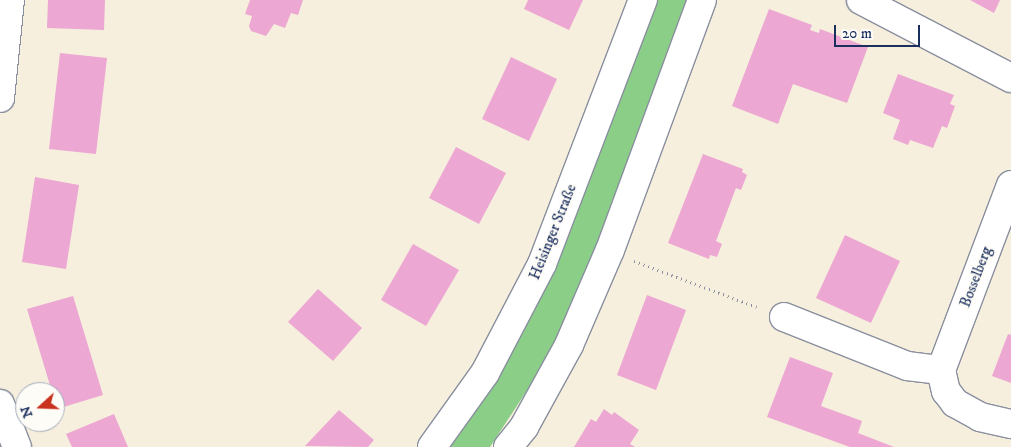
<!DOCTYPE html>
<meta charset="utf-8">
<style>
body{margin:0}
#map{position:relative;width:1011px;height:447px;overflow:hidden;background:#f7efdd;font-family:"IM FELL DW Pica",serif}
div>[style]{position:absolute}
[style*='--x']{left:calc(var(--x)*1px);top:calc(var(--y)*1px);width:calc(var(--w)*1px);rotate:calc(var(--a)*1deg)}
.green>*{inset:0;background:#8bce87}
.building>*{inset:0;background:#eca7d3}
.path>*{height:3px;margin-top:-1.5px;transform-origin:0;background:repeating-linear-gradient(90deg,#898f9e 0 1px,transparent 0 5px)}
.roads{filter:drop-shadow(1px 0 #898f9e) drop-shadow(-1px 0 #898f9e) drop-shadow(0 1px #898f9e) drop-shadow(0 -1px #898f9e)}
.street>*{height:28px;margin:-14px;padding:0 14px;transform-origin:14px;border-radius:14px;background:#fff}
.secondary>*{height:28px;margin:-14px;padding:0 14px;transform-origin:14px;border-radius:14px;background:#fff}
span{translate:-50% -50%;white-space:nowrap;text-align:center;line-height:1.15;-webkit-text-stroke:4.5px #fdfcf7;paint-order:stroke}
.street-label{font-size:15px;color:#1b2f5e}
.north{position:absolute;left:15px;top:382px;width:50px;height:50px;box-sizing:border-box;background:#fdfcf7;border:1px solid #a3aaba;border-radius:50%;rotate:250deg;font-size:14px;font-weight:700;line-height:20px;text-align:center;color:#1b2f5e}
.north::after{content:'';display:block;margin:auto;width:18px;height:22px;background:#c8321e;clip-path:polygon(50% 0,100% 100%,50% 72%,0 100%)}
.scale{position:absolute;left:834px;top:25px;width:86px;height:22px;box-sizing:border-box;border:2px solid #1b2f5e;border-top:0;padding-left:6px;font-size:15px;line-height:18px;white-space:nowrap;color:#1b2f5e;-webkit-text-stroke:4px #fdfcf7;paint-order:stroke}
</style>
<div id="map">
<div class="green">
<div style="clip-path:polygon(653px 0,692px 0,576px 299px,537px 375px,490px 447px,448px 447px,523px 333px,570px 226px)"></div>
</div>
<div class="building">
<div style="clip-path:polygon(48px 0,105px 0,104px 30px,47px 28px)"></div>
<div style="clip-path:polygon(250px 0,303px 0,298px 15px,291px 13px,285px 28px,274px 24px,266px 36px,251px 31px,249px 26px,252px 16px,245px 14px)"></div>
<div style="clip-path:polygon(528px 0,583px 0,569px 30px,524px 9px)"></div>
<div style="clip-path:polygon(970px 0,1000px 0,994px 13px)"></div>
<div style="clip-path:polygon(769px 9px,812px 25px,810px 30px,819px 33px,820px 29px,868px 47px,847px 103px,793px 84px,778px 124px,732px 106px)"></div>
<div style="clip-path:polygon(60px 53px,107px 58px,96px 154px,49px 149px)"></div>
<div style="clip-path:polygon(511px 57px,557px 79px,529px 141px,482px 119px)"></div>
<div style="clip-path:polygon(898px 74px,954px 95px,950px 104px,955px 106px,947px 128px,942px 126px,933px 148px,910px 140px,908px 145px,893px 139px,900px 120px,883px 113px)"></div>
<div style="clip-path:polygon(456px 147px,506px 173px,479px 224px,429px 198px)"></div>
<div style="clip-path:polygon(703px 154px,743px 169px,742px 172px,747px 175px,741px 190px,736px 188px,716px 241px,722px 244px,717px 257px,710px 255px,709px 259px,668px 243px)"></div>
<div style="clip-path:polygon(35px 177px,79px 185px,66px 269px,22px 262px)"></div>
<div style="clip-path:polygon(845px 235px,900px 261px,871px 323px,816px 298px)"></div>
<div style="clip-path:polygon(413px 244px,459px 270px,426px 326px,381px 300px)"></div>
<div style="clip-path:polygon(318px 289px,362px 328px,333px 361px,288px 322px)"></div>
<div style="clip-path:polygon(647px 295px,686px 310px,656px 390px,617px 375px)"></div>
<div style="clip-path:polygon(73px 296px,103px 395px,57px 409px,55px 392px,52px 392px,27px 309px)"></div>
<div style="clip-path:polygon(1008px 334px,1011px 335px,1011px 383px,992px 376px)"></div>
<div style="clip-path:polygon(790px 357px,833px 373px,821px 406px,862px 421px,858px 433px,894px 447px,850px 447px,767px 417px)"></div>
<div style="clip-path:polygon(604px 409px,612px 415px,614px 412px,639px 430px,630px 444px,635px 447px,574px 447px,591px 419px,596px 422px)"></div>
<div style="clip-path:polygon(339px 410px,374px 440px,368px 447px,305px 446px)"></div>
<div style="clip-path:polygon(114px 414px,128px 447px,72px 447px,66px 434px)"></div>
</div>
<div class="path">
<div style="--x:634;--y:261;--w:131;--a:20.5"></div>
</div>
<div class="roads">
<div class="street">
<div style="--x:861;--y:0;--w:169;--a:27.5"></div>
<div style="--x:0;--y:98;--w:99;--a:-84.2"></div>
<div style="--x:1011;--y:185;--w:198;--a:110.7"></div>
<div style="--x:941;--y:370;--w:22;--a:77"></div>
<div style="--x:946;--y:391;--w:15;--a:53"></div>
<div style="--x:955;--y:403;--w:29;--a:29"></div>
<div style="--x:980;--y:417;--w:32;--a:13"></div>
<div style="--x:784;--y:317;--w:132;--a:21.7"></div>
<div style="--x:907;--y:366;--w:34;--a:7"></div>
<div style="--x:0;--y:404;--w:46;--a:68.4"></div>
</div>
<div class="secondary">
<div style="--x:432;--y:447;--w:91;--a:-54.4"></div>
<div style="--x:485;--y:373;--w:123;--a:-62.4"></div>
<div style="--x:542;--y:264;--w:283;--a:-69.1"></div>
<div style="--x:508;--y:447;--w:26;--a:-51"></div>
<div style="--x:524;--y:427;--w:94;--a:-61.2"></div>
<div style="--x:569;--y:345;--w:103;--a:-66.7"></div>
<div style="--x:610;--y:250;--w:266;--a:-69.8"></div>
</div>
</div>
<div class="street-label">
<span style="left:553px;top:232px;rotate:-68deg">Heisinger Straße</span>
<span style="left:976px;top:277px;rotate:-69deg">Bosselberg</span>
</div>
<div class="north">N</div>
<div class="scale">20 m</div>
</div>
